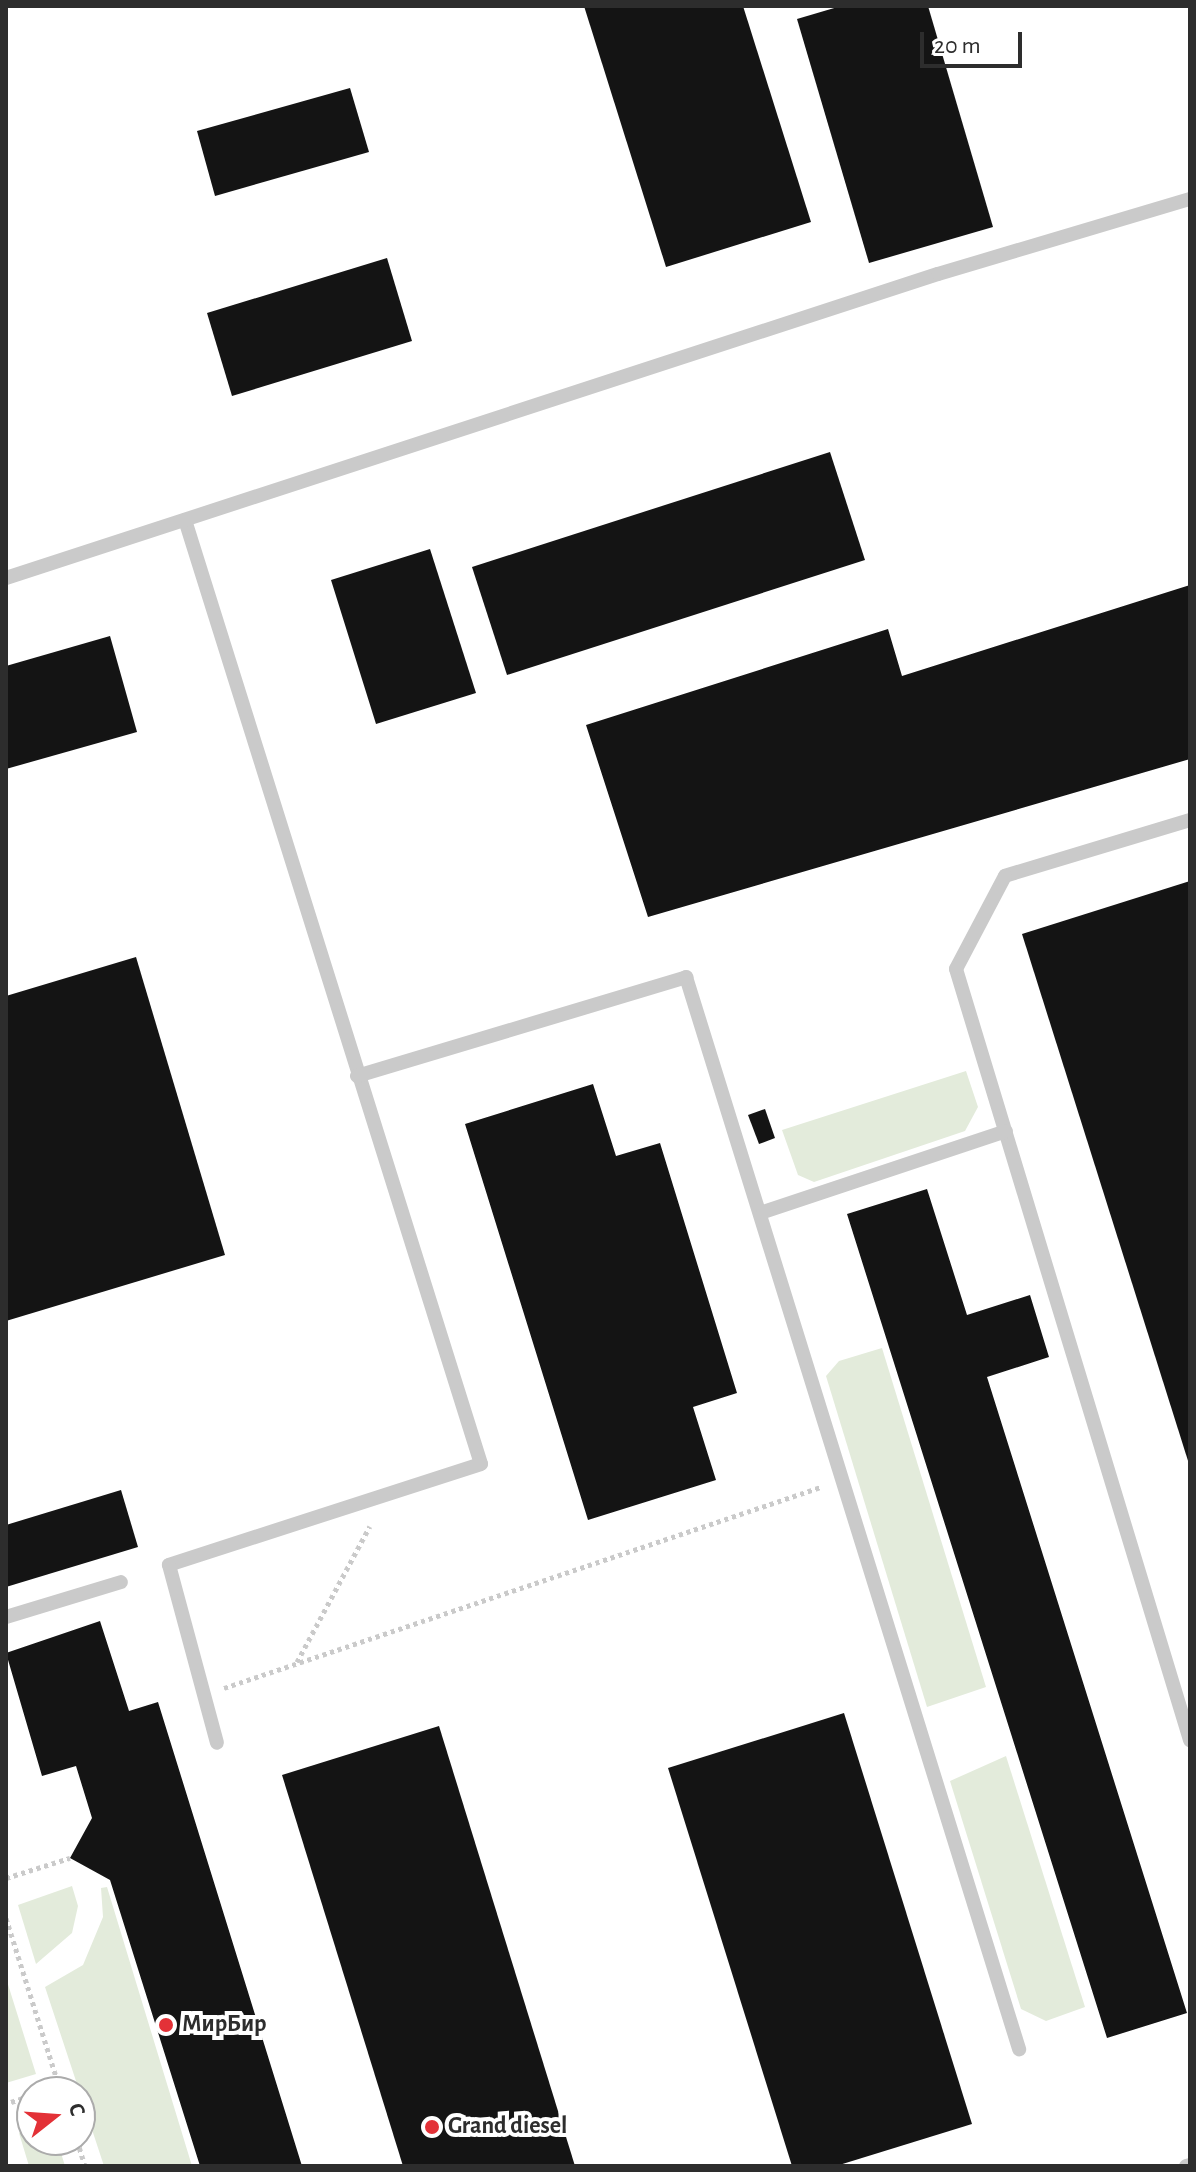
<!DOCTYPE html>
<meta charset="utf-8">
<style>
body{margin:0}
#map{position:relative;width:1196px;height:2172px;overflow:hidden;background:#fff;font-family:"Alegreya Sans",sans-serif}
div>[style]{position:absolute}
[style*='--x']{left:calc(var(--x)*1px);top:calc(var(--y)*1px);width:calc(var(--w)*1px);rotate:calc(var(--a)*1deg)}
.green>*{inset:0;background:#e3ebdb}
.building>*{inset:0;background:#141414}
.path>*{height:5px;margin-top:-2.5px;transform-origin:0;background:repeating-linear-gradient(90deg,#cacaca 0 4px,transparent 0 8px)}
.lane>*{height:14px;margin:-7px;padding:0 7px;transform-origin:7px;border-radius:7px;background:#cacaca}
.dots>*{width:22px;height:22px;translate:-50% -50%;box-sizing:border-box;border:4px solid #fff;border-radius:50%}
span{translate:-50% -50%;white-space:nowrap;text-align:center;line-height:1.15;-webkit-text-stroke:8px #fff;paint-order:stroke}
.poi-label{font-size:24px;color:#2d2d2d;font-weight:700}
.left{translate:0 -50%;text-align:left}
.frame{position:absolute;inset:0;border:8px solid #2d2d2d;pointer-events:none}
.north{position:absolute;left:16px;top:2076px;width:80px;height:80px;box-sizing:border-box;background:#fff;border:2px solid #ababab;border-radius:50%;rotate:73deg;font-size:22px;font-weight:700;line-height:32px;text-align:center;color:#2d2d2d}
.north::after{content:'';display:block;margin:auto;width:28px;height:36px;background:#e33137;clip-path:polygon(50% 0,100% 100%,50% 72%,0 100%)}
.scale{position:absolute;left:920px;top:32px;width:102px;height:36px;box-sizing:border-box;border:4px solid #2d2d2d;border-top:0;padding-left:10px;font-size:24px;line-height:28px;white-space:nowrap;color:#2d2d2d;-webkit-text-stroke:6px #fff;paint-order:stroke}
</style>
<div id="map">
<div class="green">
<div style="clip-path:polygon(966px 1071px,978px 1107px,965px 1131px,814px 1182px,798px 1175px,782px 1130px)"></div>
<div style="clip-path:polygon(882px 1348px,986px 1687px,927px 1707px,826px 1376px,839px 1361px)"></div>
<div style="clip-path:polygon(1006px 1756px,1085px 2007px,1046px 2021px,1021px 2009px,950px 1781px)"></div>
<div style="clip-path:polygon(72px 1886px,78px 1906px,72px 1933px,36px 1964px,18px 1905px)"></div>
<div style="clip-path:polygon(107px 1887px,192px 2166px,104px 2166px,45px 1987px,83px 1965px,103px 1917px,101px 1888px)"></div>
<div style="clip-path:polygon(6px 1978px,36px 2074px,6px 2083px)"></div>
<div style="clip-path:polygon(32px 2128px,32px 2140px,57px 2140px,65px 2166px,29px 2166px,19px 2133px)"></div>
</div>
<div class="building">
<div style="clip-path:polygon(584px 6px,743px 6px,811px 222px,666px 267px)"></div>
<div style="clip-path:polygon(841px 6px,928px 6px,993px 227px,869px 263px,797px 19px)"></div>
<div style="clip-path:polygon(350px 88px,369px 152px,215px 196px,197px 131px)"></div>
<div style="clip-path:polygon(387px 258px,412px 341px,232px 396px,207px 313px)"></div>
<div style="clip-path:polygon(830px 452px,865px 560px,507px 675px,472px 567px)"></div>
<div style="clip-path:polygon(430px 549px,476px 693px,376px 724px,331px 580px)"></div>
<div style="clip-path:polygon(1190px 585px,1190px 759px,648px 917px,586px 725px,888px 629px,902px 676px)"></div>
<div style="clip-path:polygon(110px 636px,137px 732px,6px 769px,6px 666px)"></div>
<div style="clip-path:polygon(1190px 881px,1190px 1464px,1189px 1464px,1022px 934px)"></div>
<div style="clip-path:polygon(136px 957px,225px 1255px,6px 1321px,6px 996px)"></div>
<div style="clip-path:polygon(593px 1084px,616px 1156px,660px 1143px,737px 1393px,693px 1407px,716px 1480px,588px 1520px,465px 1124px)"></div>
<div style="clip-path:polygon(765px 1109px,775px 1138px,759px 1144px,748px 1115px)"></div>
<div style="clip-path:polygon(927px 1189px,967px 1315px,1030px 1295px,1049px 1357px,987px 1377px,1187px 2013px,1107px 2038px,847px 1214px)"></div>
<div style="clip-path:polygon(121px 1490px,138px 1547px,6px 1587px,6px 1525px)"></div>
<div style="clip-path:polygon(100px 1621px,129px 1711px,158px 1702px,302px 2166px,200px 2166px,110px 1880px,70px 1858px,92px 1818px,76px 1766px,42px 1776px,6px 1653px)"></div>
<div style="clip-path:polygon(844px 1713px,972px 2124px,836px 2166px,792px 2166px,668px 1768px)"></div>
<div style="clip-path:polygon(439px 1726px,575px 2166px,403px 2166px,282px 1775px)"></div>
</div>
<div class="path">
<div style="--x:297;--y:1662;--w:154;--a:-61.8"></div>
<div style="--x:224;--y:1688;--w:630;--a:-18.61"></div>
<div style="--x:6;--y:1878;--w:67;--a:-17.4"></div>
<div style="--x:6;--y:1918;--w:182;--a:72.5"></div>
<div style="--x:41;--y:2092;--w:19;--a:-18"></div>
<div style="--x:11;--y:2102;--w:22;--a:-18"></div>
<div style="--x:77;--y:2140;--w:27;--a:73"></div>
</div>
<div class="lane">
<div style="--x:185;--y:520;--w:989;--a:72.59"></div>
<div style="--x:481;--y:1464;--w:328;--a:162.1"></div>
<div style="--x:169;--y:1565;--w:184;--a:74.9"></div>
<div style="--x:6;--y:578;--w:980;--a:-18.07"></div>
<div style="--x:938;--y:274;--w:263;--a:-16.6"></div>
<div style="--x:1190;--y:820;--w:193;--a:163.2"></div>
<div style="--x:1005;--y:876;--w:105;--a:117.8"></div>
<div style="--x:956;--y:969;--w:806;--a:73.12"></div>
<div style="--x:357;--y:1076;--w:344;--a:-16.7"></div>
<div style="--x:686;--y:977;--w:1123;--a:72.74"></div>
<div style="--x:763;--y:1212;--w:256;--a:-18.4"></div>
<div style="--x:6;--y:1617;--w:120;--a:-16.9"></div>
<div style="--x:1186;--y:2166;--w:4;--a:-14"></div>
</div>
<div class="dots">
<div style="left:166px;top:2025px;background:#e33137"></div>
<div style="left:432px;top:2127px;background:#e33137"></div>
</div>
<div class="poi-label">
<span class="left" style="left:182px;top:2025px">МирБир</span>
<span class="left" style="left:448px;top:2127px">Grand diesel</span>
</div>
<div class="frame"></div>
<div class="north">С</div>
<div class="scale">20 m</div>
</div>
